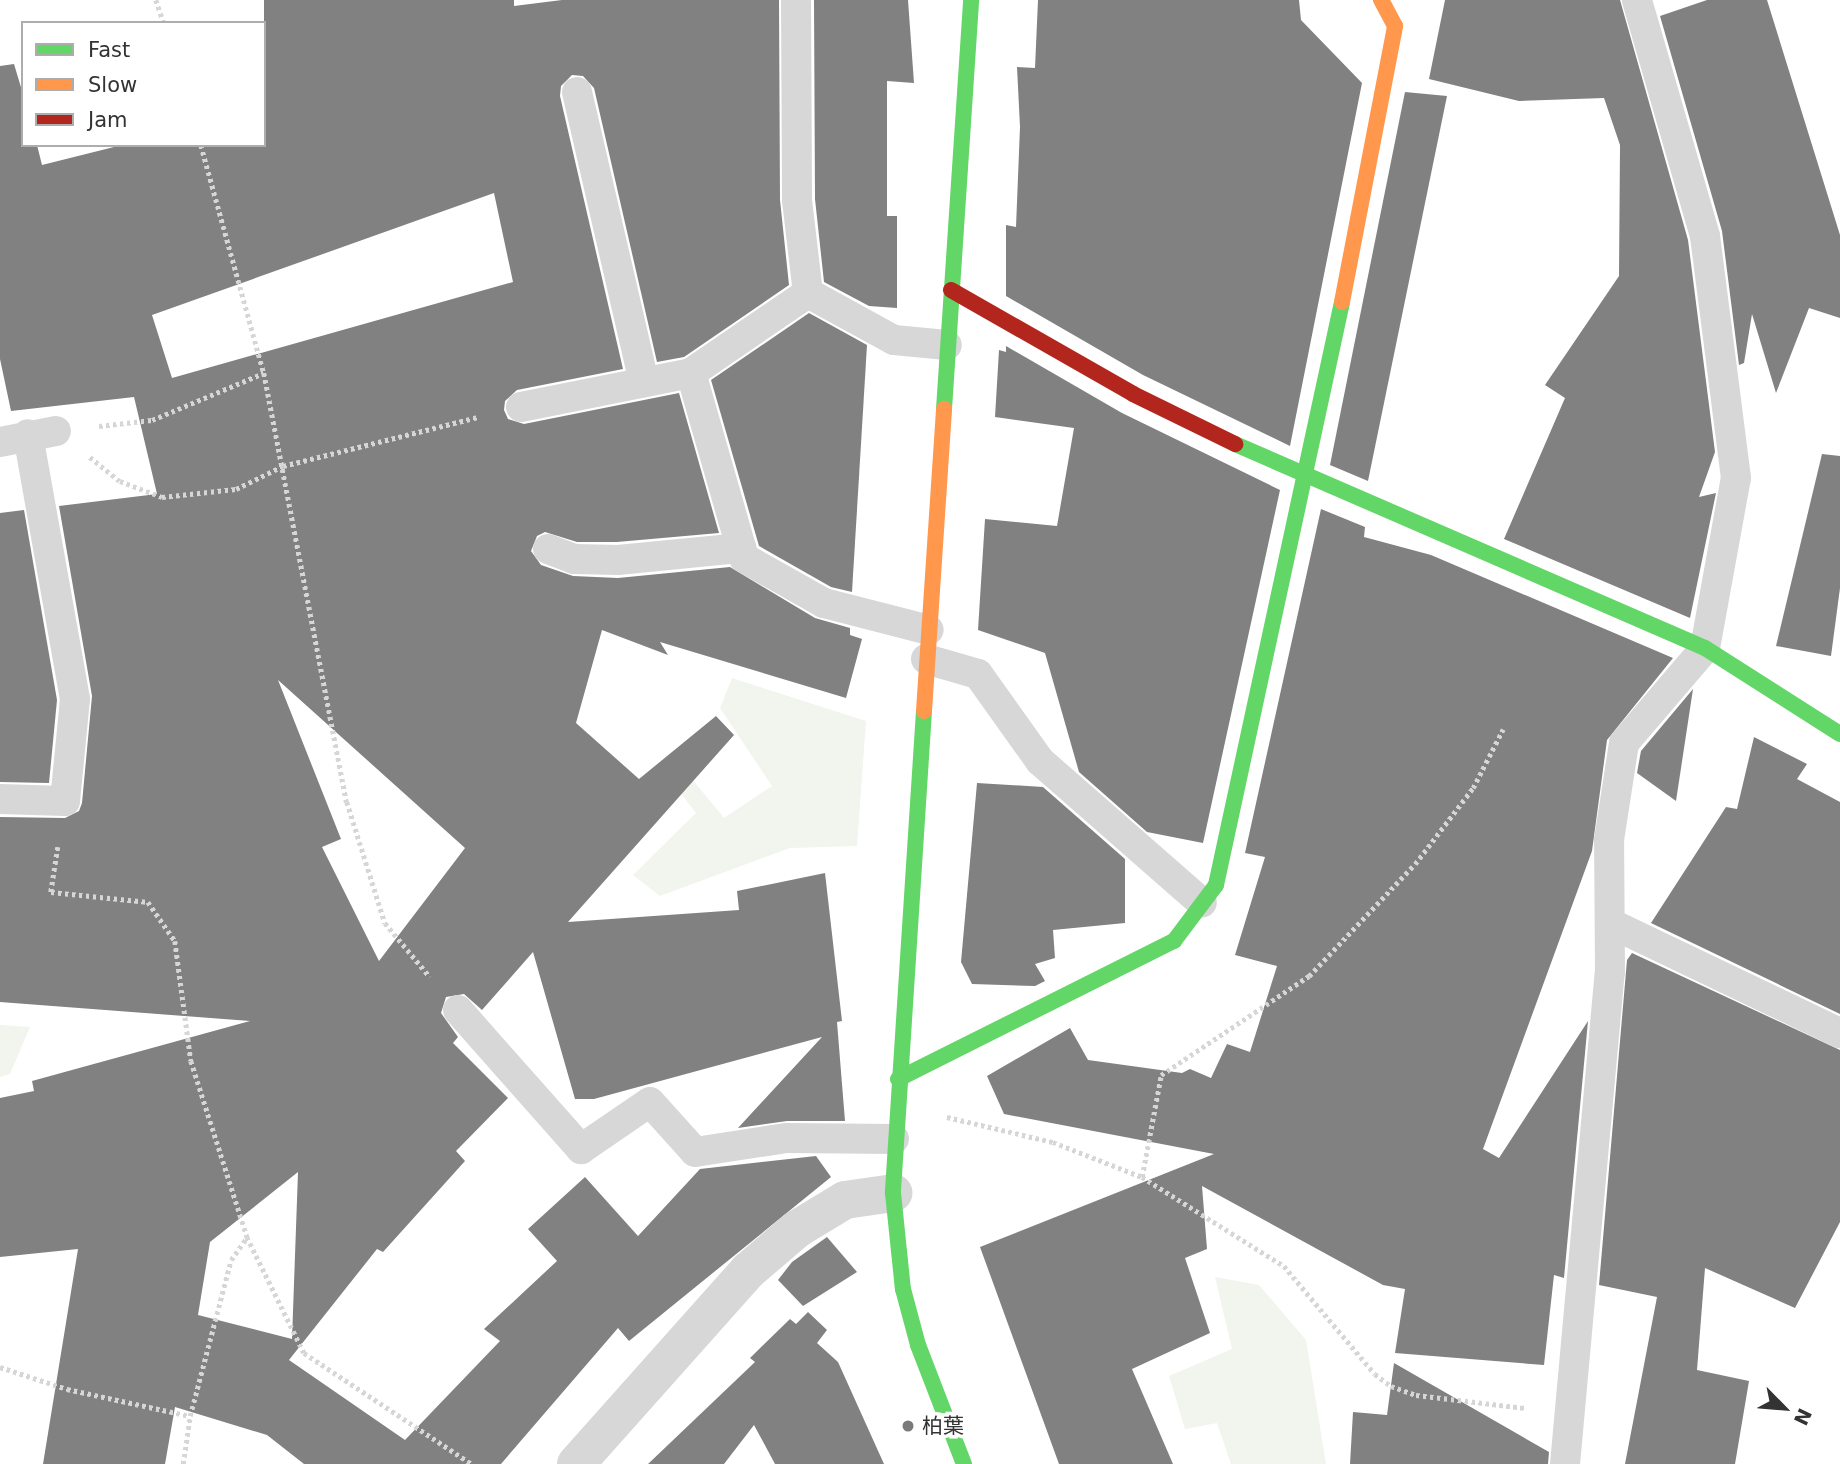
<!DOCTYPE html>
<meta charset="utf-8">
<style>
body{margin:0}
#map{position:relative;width:1840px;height:1464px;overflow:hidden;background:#fff;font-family:"DejaVu Sans","Noto Sans JP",sans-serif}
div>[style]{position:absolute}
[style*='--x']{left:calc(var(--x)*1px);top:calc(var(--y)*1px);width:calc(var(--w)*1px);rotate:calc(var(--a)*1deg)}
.green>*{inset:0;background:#f1f5ed}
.building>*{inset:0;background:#818181}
.path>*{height:4.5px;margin-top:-2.25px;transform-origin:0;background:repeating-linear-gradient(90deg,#d6d6d6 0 3.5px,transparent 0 7px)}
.lane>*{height:30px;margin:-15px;padding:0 15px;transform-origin:15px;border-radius:15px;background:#d7d7d7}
.street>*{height:38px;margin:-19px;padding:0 19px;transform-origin:19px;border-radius:19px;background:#d7d7d7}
.fast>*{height:16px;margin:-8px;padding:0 8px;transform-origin:8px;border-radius:8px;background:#63d668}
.slow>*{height:16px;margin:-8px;padding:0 8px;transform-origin:8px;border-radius:8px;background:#ff974d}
.jam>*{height:16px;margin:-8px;padding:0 8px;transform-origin:8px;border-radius:8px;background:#b3261e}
.dots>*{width:19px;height:19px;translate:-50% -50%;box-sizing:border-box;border:4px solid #fff;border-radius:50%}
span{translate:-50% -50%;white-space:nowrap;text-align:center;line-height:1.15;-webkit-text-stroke:7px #fff;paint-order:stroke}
.poi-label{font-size:21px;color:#333}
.left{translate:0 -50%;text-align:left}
.legend{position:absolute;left:21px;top:21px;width:245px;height:126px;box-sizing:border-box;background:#fff;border:2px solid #adadad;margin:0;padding:9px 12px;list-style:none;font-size:21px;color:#333}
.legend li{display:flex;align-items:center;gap:14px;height:35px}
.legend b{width:35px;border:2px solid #adadad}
.north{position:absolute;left:1749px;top:1373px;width:70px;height:70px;-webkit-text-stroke:5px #fff;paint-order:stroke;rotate:115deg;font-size:19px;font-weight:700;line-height:28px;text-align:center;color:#333}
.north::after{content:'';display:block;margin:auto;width:24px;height:32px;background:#333;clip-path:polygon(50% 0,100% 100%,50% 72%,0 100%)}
</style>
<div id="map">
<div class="green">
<div style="clip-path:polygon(732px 678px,866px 721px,857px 846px,790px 848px,660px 896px,633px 875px,696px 813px,679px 791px,692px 779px,724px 818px,772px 786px,720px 708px)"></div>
<div style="clip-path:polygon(0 1025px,30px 1027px,10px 1074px,0 1077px)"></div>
<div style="clip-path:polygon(1215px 1277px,1259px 1285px,1306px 1340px,1326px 1464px,1231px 1464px,1217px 1423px,1185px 1429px,1169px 1376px,1232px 1349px)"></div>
</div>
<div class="building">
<div style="clip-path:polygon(evenodd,264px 0,514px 0,514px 6px,562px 0,779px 0,780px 200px,789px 285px,684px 357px,657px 362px,594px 88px,583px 76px,572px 75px,561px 86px,560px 96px,623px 369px,517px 390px,505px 401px,504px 410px,508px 419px,524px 424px,679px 393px,719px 533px,617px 542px,577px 542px,545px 532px,537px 536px,531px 551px,541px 565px,573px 576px,618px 578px,730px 567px,815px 618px,850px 628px,850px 635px,862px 639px,846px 698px,660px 642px,668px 655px,602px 630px,576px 723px,639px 779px,716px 716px,734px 735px,568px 922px,739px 910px,737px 891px,825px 873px,842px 1021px,837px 1022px,845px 1121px,787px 1121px,738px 1128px,822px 1037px,594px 1099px,575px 1099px,533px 952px,482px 1010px,464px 994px,446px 997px,441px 1013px,458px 1037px,453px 1043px,508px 1098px,456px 1151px,465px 1161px,383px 1252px,377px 1249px,289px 1360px,405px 1440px,500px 1341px,484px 1329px,557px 1261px,528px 1229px,585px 1177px,638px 1236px,700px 1169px,816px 1156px,831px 1177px,629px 1341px,618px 1328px,501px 1464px,304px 1464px,267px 1435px,175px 1407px,165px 1464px,43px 1464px,78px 1249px,0 1257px,0 1098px,34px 1091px,32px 1081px,250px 1021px,0 1002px,0 817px,65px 818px,79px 811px,82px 803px,92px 696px,59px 506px,157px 494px,134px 397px,11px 411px,0 359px,0 66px,14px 64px,23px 94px,23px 145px,37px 145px,42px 165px,122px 145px,264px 145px,264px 0,494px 193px,513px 282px,172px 378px,152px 315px,494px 193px,264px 0,278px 680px,465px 848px,379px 961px,322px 847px,341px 839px,278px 680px,264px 0,298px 1172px,292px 1339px,198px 1315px,210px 1242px,298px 1172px)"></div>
<div style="clip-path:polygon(814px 0,908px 0,914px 83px,887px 81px,887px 216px,897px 216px,897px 308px,869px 306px,824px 282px,815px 199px)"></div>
<div style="clip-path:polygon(1038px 0,1299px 0,1301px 20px,1362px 83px,1290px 446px,1143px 375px,1006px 296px,1006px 225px,1016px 227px,1020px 127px,1017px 67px,1035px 68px)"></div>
<div style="clip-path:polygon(1445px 0,1620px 0,1688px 240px,1715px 452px,1699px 497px,1716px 493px,1690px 618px,1504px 539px,1565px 398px,1545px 385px,1619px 276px,1620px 145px,1604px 98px,1519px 101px,1429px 79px)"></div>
<div style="clip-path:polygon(1707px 0,1767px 0,1840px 235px,1840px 318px,1809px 308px,1776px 393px,1752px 314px,1744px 363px,1739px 365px,1722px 231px,1660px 16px)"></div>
<div style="clip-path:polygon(1405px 92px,1447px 96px,1368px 481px,1330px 465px)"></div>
<div style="clip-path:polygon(809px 313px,867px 345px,852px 592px,831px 587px,759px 546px,711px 380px)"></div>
<div style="clip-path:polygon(1006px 346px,1122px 413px,1280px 490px,1203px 843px,1147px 832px,1079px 772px,1045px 653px,978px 630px,985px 519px,1057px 526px,1074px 428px,995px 417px,999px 350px,1006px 352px)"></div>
<div style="clip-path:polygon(1822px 454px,1840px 456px,1840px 588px,1831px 656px,1776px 646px)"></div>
<div style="clip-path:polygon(1321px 509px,1365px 527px,1364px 537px,1431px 555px,1673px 658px,1607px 740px,1592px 851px,1483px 1149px,1499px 1158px,1588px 1021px,1564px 1278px,1554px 1275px,1544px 1365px,1395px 1353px,1405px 1289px,1383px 1285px,1202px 1186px,1207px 1249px,1185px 1258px,1210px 1333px,1132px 1369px,1173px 1464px,1059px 1464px,980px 1247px,1214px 1154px,1004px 1114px,987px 1076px,1070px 1028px,1088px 1060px,1182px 1073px,1190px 1069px,1211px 1078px,1227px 1044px,1250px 1052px,1277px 966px,1235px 955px,1265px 857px,1245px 853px)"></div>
<div style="clip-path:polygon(24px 510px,57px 700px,49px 783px,0 782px,0 513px)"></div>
<div style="clip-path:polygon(1693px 689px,1676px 801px,1637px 773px,1641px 751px)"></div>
<div style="clip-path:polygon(1754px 737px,1807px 764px,1797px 779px,1840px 802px,1840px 1014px,1651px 923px,1726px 807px,1737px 809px)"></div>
<div style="clip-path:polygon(977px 783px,1043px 787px,1125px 859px,1125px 923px,1053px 930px,1055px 958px,1035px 964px,1045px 981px,1035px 986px,972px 984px,961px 962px)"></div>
<div style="clip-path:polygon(1632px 953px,1840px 1050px,1840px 1222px,1795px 1308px,1705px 1268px,1697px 1370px,1749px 1381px,1735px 1464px,1625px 1464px,1657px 1297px,1599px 1285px,1627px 960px)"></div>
<div style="clip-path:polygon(827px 1237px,857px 1272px,803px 1306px,778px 1280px,792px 1262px)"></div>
<div style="clip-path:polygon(808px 1312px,827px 1330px,817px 1343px,838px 1362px,884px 1464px,775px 1464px,754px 1425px,724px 1464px,648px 1464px,755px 1362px,750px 1358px,790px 1319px,796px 1324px)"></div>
<div style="clip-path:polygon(1394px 1363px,1549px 1452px,1548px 1464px,1350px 1464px,1353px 1412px,1387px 1415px)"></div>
</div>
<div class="path">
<div style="--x:156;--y:0;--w:24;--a:71"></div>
<div style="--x:201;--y:145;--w:237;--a:74.6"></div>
<div style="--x:264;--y:373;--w:437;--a:79.1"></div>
<div style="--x:347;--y:802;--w:127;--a:72.6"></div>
<div style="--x:385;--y:923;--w:70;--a:50.2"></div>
<div style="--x:99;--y:426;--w:53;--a:-6.5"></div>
<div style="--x:152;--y:420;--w:121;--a:-22.8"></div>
<div style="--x:90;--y:457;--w:38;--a:39"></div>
<div style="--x:120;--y:481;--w:45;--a:20.9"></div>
<div style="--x:162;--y:497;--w:74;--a:-6.2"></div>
<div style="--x:236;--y:489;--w:52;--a:-26.1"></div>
<div style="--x:283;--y:466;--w:201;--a:-14.1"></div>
<div style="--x:58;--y:847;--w:46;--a:98.8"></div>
<div style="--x:51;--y:892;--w:98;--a:5.9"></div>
<div style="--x:148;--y:902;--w:47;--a:55.3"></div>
<div style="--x:175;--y:941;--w:121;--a:82.4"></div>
<div style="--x:191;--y:1061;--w:185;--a:72.3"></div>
<div style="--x:247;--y:1237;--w:129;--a:63.8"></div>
<div style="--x:304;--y:1353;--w:201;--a:33.5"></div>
<div style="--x:947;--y:1117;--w:109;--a:13.3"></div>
<div style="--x:1053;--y:1142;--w:96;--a:21.5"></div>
<div style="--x:1142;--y:1177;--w:168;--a:32.1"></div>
<div style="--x:1284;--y:1266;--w:141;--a:49.9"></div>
<div style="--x:1375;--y:1374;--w:20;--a:37"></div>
<div style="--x:1391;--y:1386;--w:27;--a:20"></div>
<div style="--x:1416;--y:1395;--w:110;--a:6.8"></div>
<div style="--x:1142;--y:1177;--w:104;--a:-79.4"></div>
<div style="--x:1161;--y:1075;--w:178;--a:-33.8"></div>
<div style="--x:1309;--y:976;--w:154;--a:-46.6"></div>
<div style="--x:1415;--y:864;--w:96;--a:-52.7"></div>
<div style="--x:1473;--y:788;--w:66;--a:-63"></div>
<div style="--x:0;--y:1367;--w:71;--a:18.2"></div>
<div style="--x:67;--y:1389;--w:126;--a:12.4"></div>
<div style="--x:183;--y:1464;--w:49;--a:-81.7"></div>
<div style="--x:190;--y:1416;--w:161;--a:-75.3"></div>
<div style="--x:231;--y:1260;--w:28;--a:-55"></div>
</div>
<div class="lane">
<div style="--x:796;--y:0;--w:200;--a:89.7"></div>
<div style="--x:797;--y:200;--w:94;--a:83.3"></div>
<div style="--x:577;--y:92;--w:298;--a:77"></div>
<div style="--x:691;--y:373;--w:192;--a:74"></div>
<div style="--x:744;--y:558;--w:92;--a:29.4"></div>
<div style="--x:824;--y:603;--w:108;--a:14.4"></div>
<div style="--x:521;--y:407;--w:173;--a:-11.3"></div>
<div style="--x:691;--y:373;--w:142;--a:-34.4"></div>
<div style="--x:808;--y:293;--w:98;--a:28.7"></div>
<div style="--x:894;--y:340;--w:53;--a:5.4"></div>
<div style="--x:0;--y:442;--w:57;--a:-11.1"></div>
<div style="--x:548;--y:549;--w:28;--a:21"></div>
<div style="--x:574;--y:559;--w:44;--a:1.3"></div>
<div style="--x:618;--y:560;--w:124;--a:-5.6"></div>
<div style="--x:926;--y:659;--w:54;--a:16.1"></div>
<div style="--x:978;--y:674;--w:107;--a:54.5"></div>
<div style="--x:1040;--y:761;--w:215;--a:41.2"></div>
<div style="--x:0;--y:799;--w:65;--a:1.8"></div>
<div style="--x:65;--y:801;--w:102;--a:-84.4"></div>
<div style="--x:75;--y:699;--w:269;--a:-100.1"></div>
<div style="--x:1610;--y:923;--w:255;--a:25.6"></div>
<div style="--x:458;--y:1010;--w:186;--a:48.5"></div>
<div style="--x:581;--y:1149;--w:83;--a:-34.3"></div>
<div style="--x:650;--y:1102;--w:67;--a:48"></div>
<div style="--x:695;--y:1152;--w:93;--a:-8.7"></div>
<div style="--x:787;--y:1138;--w:107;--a:0.5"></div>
<div style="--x:1565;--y:1464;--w:494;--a:-84.8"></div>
<div style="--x:1610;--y:972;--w:132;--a:-90.4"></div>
<div style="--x:1609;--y:840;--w:98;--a:-81.2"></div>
<div style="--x:1624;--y:743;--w:125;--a:-49.5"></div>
<div style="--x:1705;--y:648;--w:173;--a:-79.7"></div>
<div style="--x:1736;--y:478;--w:244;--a:-97.3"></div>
<div style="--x:1705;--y:236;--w:246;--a:-106.1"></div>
</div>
<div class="street">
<div style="--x:576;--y:1464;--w:259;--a:-48.3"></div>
<div style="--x:748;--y:1271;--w:65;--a:-40.6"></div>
<div style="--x:797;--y:1229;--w:56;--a:-31.1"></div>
<div style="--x:845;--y:1200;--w:49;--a:-8.3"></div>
</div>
<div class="fast">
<div style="--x:944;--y:409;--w:410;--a:-86.2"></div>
<div style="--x:1235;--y:444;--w:512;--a:23.46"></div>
<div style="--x:1705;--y:648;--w:160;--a:32.5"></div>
<div style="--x:924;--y:711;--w:483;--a:93.7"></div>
<div style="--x:893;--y:1193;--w:97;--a:84.1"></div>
<div style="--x:903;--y:1289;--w:58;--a:75"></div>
<div style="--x:918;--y:1345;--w:128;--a:68.9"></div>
<div style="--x:898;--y:1079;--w:309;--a:-26.6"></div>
<div style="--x:1174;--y:941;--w:70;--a:-53.1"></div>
<div style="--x:1216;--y:885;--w:596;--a:-77.8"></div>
</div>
<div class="slow">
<div style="--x:1342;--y:302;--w:281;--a:-79.1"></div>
<div style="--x:1395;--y:26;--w:30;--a:-118"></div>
<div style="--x:924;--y:711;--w:303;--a:-86.2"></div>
</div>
<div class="jam">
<div style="--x:951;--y:290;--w:210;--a:29.7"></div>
<div style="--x:1133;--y:394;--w:114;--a:26.1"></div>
</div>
<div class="dots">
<div style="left:908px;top:1426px;background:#7a7a7a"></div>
</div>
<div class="poi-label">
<span class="left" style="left:922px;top:1426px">柏葉</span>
</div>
<ul class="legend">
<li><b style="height:9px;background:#63d668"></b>Fast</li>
<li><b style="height:9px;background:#ff974d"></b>Slow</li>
<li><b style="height:9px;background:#b3261e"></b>Jam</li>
</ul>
<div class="north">N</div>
</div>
